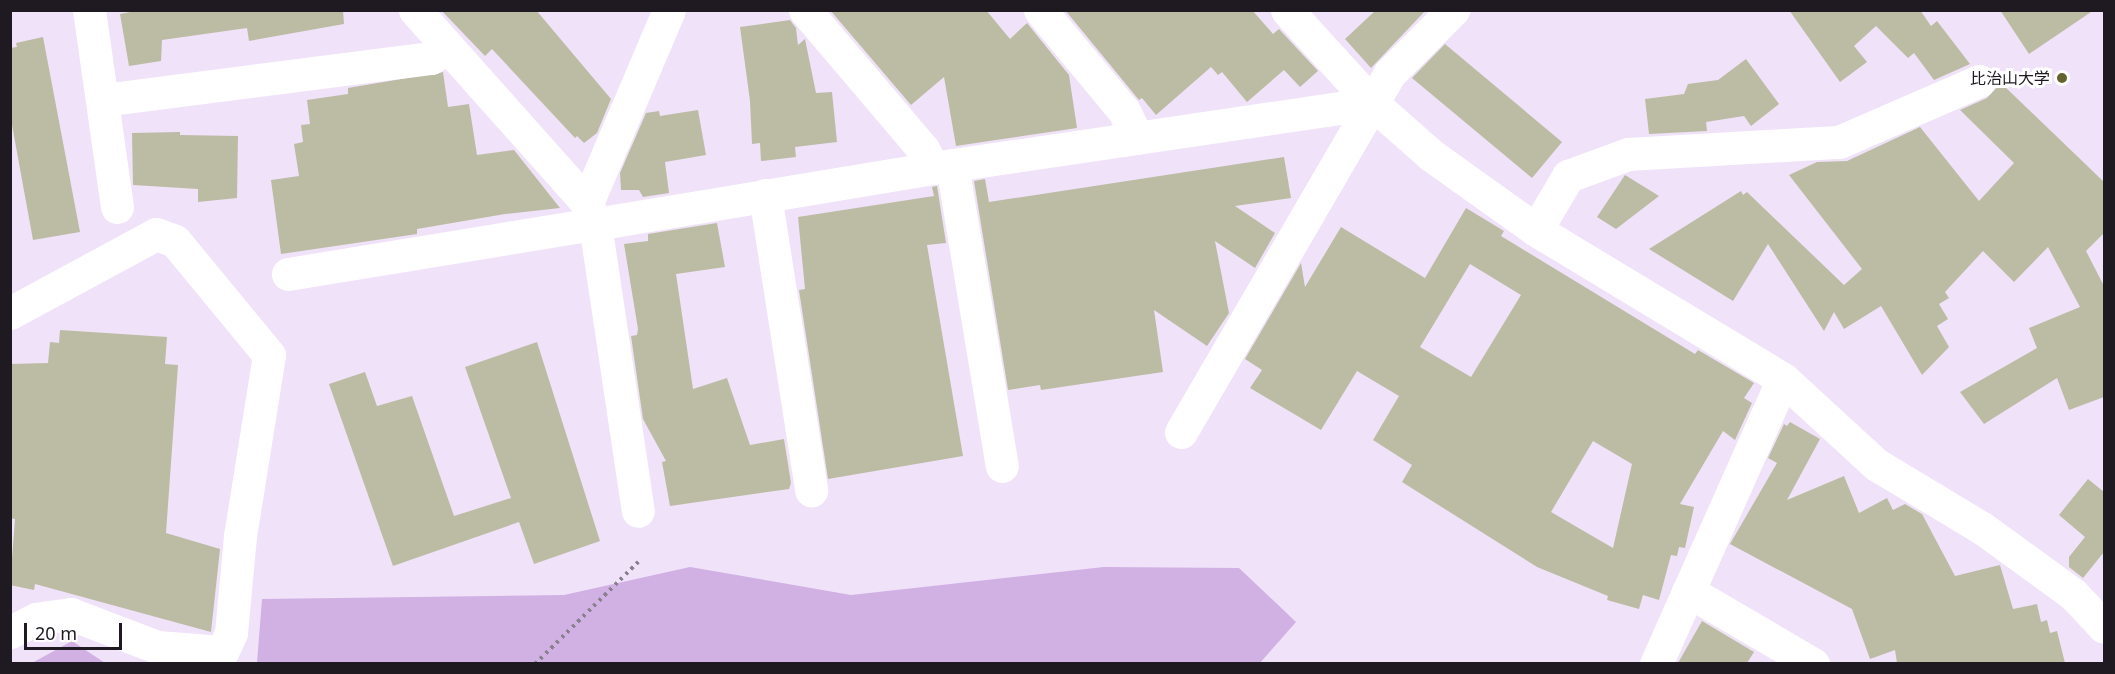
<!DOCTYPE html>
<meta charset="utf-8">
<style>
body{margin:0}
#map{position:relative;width:2115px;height:674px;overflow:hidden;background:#f0e2f8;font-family:"Noto Sans","Noto Sans JP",sans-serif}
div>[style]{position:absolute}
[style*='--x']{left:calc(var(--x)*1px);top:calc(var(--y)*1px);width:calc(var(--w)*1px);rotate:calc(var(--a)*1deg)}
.green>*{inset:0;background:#d1b0e4}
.building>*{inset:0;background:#bcbca5}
.path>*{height:4px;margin-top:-2px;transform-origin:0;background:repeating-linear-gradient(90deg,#8a8190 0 3px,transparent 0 7.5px)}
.minor>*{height:33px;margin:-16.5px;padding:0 16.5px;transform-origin:16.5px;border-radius:16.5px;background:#fff}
.dots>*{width:16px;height:16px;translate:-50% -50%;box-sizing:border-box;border:3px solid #fff;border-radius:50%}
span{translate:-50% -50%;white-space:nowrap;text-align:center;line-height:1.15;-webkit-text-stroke:6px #fff;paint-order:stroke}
.poi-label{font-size:16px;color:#1f1a22}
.right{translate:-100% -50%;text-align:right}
.frame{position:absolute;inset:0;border:12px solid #1f1a22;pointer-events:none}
.scale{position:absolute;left:24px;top:623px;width:98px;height:27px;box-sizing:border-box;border:3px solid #1f1a22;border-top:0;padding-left:8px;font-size:18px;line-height:21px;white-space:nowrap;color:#1f1a22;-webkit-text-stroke:4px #fff;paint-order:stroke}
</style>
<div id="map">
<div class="green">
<div style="clip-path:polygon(690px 567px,851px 595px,1104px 567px,1239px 568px,1296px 622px,1259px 664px,257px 663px,262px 599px,564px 595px)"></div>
<div style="clip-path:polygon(72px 641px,105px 663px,32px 663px)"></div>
</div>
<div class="building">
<div style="clip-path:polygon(141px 10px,343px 10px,344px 24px,249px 41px,247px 28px,162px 40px,161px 61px,129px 66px,120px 14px)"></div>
<div style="clip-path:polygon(441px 10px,536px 10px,611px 99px,597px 133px,584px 143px,577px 136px,575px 138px,492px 49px,485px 56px)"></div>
<div style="clip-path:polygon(830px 10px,986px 10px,1010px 39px,1027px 23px,1069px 75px,1077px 128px,956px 146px,944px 77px,911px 105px)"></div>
<div style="clip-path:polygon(1065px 10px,1252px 10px,1273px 34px,1279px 29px,1318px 71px,1300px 87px,1284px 70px,1247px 102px,1222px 72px,1218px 75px,1211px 67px,1156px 115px,1142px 98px,1139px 100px)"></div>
<div style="clip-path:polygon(1376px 10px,1426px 10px,1371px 68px,1345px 39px)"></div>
<div style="clip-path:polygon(1789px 10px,1920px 10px,1931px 26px,1937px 21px,1970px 64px,1934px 80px,1914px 53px,1908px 58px,1876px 26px,1854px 46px,1867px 62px,1840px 82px)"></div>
<div style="clip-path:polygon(2000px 10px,2094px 10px,2029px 54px)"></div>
<div style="clip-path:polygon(790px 20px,796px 28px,798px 45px,805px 39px,816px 93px,832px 92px,837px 142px,795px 147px,796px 157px,761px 161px,760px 143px,752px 144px,750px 101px,740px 27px)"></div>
<div style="clip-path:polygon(43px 37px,80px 232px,33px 240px,10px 114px,10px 48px,17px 47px,16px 43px)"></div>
<div style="clip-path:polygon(1445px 44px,1562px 142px,1532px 178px,1412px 78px)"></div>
<div style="clip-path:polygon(1746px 59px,1779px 104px,1751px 126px,1744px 116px,1706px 122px,1707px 131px,1649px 134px,1645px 99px,1684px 94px,1688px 84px,1718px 80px)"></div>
<div style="clip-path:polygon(443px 72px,448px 107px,469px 104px,477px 155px,514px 150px,560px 208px,505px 214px,417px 229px,417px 234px,281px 254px,271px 180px,299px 176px,294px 144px,303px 142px,301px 125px,310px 124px,307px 100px,348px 94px,348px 88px)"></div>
<div style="clip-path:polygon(2001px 83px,2104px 182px,2104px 233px,2086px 251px,2104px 286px,2104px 397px,2069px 410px,2057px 378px,1984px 424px,1960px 392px,2037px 348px,2029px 328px,2080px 307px,2048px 247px,2014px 282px,1983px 251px,1945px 292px,1949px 298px,1939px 304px,1948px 319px,1937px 326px,1949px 347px,1922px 375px,1881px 306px,1844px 329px,1834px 312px,1824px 331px,1768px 244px,1733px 301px,1649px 249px,1741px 191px,1743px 195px,1747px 192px,1844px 285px,1862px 269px,1789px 175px,1817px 162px,1847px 161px,1920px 127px,1979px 201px,2014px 163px,1960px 110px,1987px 98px)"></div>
<div style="clip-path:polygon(698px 110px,706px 155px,665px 162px,669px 193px,643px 197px,639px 190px,621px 190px,620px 173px,646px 113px,659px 111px,660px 116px)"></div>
<div style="clip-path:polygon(180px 132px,180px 135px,238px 136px,237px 198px,198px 202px,198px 189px,133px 185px,132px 133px)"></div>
<div style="clip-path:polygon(1284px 157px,1291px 198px,1235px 206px,1275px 233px,1255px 268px,1215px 241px,1229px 313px,1207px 346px,1154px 310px,1163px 372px,1041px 390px,1040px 385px,1008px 390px,974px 181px,985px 179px,989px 202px)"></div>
<div style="clip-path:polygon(1625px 175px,1659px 196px,1616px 229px,1597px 217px)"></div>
<div style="clip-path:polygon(937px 186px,946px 243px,927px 245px,963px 456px,828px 479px,799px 290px,805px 289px,798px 217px,934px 196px,932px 187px)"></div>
<div style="clip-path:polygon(evenodd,1466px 208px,1504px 231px,1501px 236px,1695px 354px,1698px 350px,1754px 383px,1744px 398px,1752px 403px,1735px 440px,1723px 431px,1680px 504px,1694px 507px,1685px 548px,1679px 547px,1677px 556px,1671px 555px,1659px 600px,1643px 595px,1639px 609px,1607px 600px,1608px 596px,1537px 567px,1402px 482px,1412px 465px,1373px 440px,1399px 396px,1357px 371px,1321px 430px,1250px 388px,1262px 370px,1245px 359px,1301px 263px,1305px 287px,1341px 227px,1425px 278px,1466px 208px,1470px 264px,1521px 295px,1471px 377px,1420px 347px,1470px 264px,1466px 208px,1593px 441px,1632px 464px,1613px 548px,1551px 512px,1593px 441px)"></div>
<div style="clip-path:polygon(717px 223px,725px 267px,676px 274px,693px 389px,727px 378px,750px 445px,784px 439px,791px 483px,789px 489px,670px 506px,662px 462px,666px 461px,643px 419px,631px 336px,637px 335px,638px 329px,624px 244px,648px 241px,648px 234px)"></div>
<div style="clip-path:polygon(60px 330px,167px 337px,165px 364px,178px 365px,166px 533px,220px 549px,211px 632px,35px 584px,34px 590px,10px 585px,15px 519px,10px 518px,10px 364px,48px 363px,50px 342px,59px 343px)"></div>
<div style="clip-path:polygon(537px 342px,600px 541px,534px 564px,519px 522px,393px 566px,329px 384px,365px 372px,377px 406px,412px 396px,454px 516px,511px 498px,465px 367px)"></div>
<div style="clip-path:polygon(1790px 422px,1820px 439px,1787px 500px,1844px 476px,1859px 513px,1887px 498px,1893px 510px,1905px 504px,1922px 514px,1955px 576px,2000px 565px,2013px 609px,2037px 604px,2041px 622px,2047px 620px,2050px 633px,2057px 631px,2065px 663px,1897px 663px,1895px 650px,1870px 659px,1852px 609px,1730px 544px,1777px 463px,1768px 458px,1784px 424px,1787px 426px)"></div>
<div style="clip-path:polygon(2088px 479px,2104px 492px,2104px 552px,2083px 578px,2069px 567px,2069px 557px,2085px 537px,2059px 515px)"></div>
<div style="clip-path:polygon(1702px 621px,1754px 652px,1747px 663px,1678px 663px)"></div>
</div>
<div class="path">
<div style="--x:535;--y:664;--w:146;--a:-44.7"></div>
</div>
<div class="minor">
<div style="--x:89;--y:10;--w:199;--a:81.9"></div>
<div style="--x:415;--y:10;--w:259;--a:48.3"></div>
<div style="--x:587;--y:203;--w:22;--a:69"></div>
<div style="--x:595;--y:224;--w:343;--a:-9.4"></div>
<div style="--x:933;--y:168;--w:444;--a:-8.4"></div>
<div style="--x:805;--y:10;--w:182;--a:49.7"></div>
<div style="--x:923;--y:149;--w:21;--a:62"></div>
<div style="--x:1040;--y:10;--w:131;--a:50.3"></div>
<div style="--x:1124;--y:111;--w:30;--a:64"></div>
<div style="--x:1287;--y:10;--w:126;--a:47.6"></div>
<div style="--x:1372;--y:103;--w:79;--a:41.4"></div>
<div style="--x:1431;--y:155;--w:129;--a:35.5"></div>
<div style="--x:1536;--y:230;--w:288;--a:31.1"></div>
<div style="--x:1783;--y:379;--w:127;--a:42.5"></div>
<div style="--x:1877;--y:465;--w:122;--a:31"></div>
<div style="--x:1982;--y:528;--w:112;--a:36"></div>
<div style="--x:2073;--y:594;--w:45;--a:46.8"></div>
<div style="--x:103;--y:100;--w:331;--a:-7.3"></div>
<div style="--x:431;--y:58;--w:20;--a:-33"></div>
<div style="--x:952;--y:165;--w:305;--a:80.6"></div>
<div style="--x:765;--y:195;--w:299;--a:81.1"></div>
<div style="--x:587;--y:203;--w:210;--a:-67"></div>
<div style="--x:1536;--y:230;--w:63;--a:-59.3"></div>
<div style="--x:1568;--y:176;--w:64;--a:-20.1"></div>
<div style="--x:1628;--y:154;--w:211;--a:-3.3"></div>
<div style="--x:1839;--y:142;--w:153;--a:-23.5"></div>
<div style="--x:288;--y:274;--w:311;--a:-9.3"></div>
<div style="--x:595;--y:224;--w:290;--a:81.5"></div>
<div style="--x:10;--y:313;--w:166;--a:-28.4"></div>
<div style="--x:156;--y:234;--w:20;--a:20"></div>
<div style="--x:175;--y:241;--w:148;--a:50.5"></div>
<div style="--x:269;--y:355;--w:183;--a:99.1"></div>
<div style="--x:240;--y:536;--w:97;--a:95.3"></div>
<div style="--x:231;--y:633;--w:21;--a:115"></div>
<div style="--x:222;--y:652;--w:65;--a:-175.6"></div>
<div style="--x:157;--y:647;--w:92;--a:-159"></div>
<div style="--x:71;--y:614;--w:35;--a:172"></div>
<div style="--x:36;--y:619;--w:29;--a:153"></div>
<div style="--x:1181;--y:432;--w:414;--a:-59.8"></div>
<div style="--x:1389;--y:74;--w:91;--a:-45"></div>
<div style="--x:1688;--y:591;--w:145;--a:30.3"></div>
<div style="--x:1656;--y:664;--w:312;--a:-66"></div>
</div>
<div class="dots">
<div style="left:2062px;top:78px;background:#646330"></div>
</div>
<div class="poi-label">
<span class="right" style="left:2050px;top:78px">比治山大学</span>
</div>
<div class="frame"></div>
<div class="scale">20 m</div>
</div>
